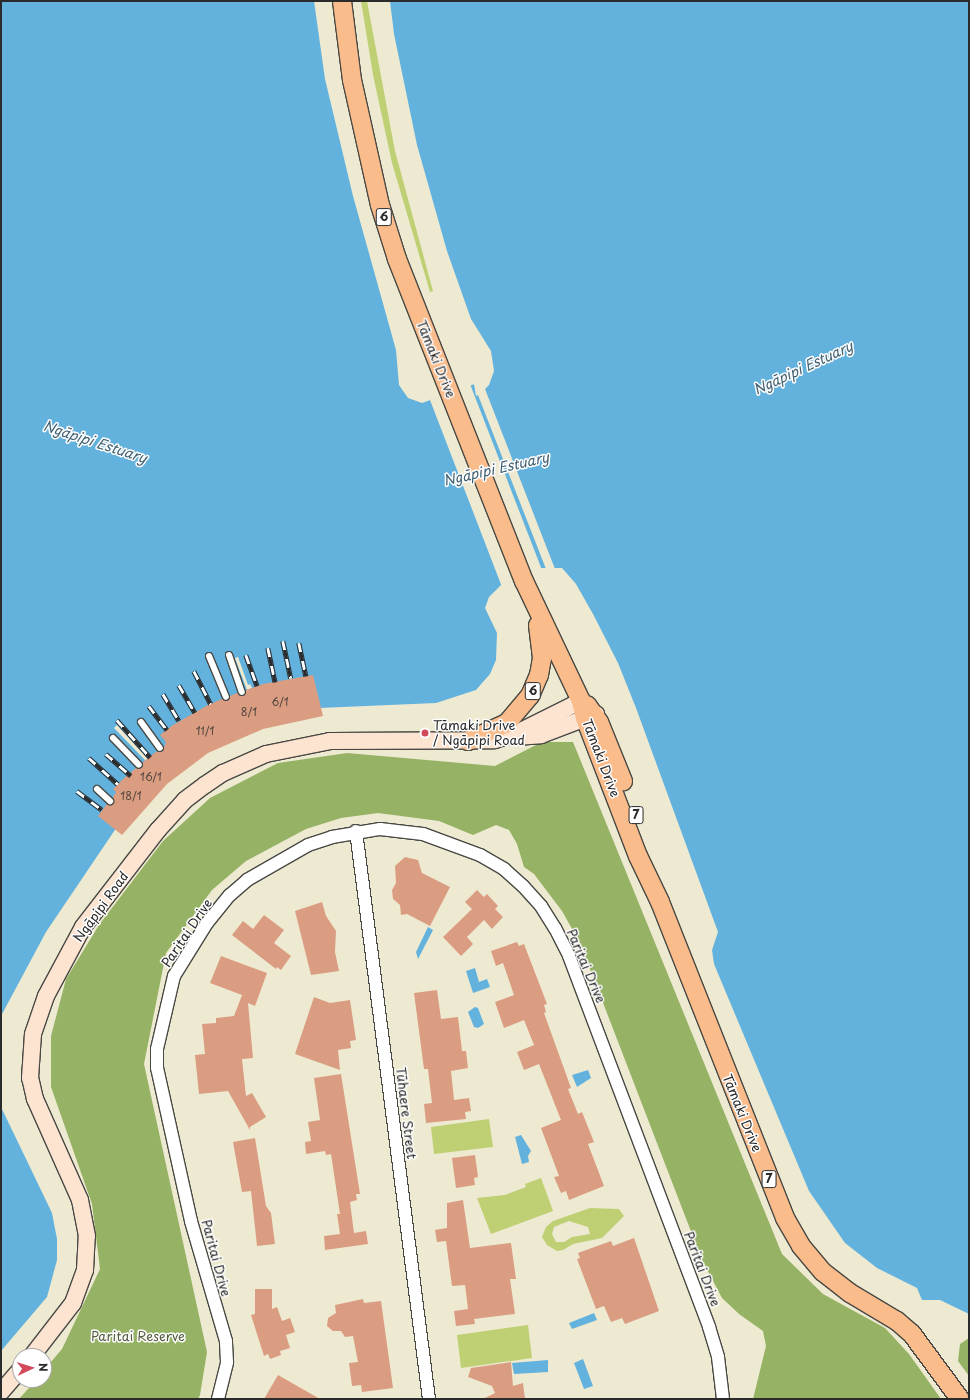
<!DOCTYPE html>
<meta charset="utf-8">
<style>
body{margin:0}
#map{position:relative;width:970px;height:1400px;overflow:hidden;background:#eeead1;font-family:"Playpen Sans",sans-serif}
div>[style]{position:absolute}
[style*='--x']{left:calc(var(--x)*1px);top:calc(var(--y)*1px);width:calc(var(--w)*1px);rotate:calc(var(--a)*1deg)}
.green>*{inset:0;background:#bed073}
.forest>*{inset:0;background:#96b265}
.water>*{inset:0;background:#63b2dd}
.pier>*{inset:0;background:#eeead1}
.building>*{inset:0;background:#da9d81}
.roads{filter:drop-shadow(1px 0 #484844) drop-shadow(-1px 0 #484844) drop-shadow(0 1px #484844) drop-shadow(0 -1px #484844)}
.service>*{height:6px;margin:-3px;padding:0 3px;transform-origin:3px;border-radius:3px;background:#fff}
.minor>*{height:12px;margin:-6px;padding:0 6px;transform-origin:6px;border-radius:6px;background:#fff}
.secondary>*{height:16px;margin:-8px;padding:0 8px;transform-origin:8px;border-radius:8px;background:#fde4d1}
.primary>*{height:18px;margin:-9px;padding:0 9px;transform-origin:9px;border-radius:9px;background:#fabc8b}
.rail>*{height:4.5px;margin-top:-2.25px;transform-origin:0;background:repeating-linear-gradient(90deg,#fff 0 9px,#2b2b2b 0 18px);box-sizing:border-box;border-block:1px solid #2b2b2b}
.dots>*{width:11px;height:11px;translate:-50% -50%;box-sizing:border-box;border:2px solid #fff;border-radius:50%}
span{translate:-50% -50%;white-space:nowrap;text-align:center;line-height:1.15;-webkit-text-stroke:3px #fff;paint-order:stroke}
.number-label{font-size:11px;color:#574840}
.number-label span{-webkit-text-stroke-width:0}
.shield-label span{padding:1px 3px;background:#fff;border:1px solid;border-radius:3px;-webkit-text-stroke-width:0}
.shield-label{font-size:12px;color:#2b2b2b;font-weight:700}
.street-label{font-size:13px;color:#2b2b2b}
.poi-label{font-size:13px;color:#2b2b2b}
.left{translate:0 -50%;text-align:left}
.park-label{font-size:13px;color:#575d41}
.water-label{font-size:14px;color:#416172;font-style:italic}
.frame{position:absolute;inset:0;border:2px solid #2b2b2b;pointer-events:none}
.north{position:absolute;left:12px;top:1348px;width:40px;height:40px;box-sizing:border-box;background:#fff;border:1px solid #aaa;border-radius:50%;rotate:86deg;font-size:11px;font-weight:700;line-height:16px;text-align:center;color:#2b2b2b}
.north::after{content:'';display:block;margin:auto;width:14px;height:18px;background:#d1495b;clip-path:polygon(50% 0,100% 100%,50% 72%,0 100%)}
</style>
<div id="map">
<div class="green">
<div style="clip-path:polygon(361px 1px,367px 1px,395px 151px,433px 291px,430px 292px,392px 163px,373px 75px)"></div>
<div style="clip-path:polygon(489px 1119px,493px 1147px,434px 1154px,431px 1127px)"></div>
<div style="clip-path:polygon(541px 1178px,553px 1211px,491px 1234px,477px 1198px,505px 1195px,526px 1187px,525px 1184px)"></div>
<div style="clip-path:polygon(evenodd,590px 1208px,619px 1209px,624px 1216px,602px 1238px,573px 1244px,563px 1250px,557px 1251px,547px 1245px,542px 1237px,546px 1227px,553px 1221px,590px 1208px,569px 1221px,588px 1227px,590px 1234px,572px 1237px,564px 1242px,556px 1242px,552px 1234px,554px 1227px,569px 1221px)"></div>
<div style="clip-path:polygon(528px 1325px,532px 1358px,461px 1368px,457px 1335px)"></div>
</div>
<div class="forest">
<div style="clip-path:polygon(542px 742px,573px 742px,782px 1254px,823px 1294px,885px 1328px,909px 1354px,941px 1399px,753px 1399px,766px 1346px,763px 1331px,739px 1314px,722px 1298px,702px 1260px,580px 943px,562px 911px,534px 874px,524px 867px,517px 844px,509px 830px,496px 825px,473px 835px,439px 821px,378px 813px,341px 818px,306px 829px,246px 861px,212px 890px,166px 953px,144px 1064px,207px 1352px,200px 1395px,198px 1399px,19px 1399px,36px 1380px,44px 1380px,44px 1370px,62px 1349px,100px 1269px,92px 1204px,51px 1087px,51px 1036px,66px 979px,99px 925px,163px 841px,210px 798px,278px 763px,347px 753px,495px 766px)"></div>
<div style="clip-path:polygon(969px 1338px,969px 1376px,958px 1361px,960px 1344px)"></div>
</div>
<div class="water">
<div style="clip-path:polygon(1px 1px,314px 1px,325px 79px,353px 196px,396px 350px,399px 385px,408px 398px,422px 403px,483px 381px,482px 356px,471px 341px,376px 1px,969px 1px,969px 1314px,940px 1300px,922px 1300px,917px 1288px,877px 1268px,845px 1243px,809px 1191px,714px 964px,712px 950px,718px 932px,636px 708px,618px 663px,593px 614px,576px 584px,562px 568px,541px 568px,501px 585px,489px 597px,485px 608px,497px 633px,496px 660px,490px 674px,476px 690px,436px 703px,296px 709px,221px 737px,125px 815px,46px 932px,1px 1016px)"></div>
<div style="clip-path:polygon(428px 927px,433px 930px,418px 959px,416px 952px)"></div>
<div style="clip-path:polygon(475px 968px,479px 982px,487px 979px,490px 987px,473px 993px,466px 971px)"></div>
<div style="clip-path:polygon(475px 1007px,478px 1008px,484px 1024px,478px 1028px,474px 1027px,468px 1012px)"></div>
<div style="clip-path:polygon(588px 1070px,591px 1078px,577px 1087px,572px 1075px)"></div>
<div style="clip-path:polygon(1px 1107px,52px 1213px,57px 1239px,57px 1260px,47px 1297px,1px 1351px)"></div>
<div style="clip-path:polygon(521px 1135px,531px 1151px,528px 1156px,529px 1162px,522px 1164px,515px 1137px)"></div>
<div style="clip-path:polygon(594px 1313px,597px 1320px,572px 1329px,569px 1323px)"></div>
<div style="clip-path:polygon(583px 1359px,593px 1386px,584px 1389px,574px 1363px)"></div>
<div style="clip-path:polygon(548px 1360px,548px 1372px,514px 1374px,512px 1363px)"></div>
</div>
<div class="pier">
<div style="clip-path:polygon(375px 1px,390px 1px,394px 34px,417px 145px,447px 251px,471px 319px,491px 351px,494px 371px,489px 385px,485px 389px,555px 569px,546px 569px,478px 395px,476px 396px,474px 384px,481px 378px,480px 356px,457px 330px,437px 274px,411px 185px,396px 123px)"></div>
<div style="clip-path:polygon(470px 384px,542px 570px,502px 587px,430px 400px)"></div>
<div style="clip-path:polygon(238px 657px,248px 685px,250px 684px,252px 688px,247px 690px,235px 658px)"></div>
<div style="clip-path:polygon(117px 725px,148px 759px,146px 761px,114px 728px)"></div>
</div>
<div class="building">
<div style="clip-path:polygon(313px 675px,323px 716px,263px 729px,208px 753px,167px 784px,122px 835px,98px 816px,107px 804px,114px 804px,113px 797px,116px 792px,113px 789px,123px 779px,136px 768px,142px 768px,143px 762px,157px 751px,163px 751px,166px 742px,160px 735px,173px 725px,208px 705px,222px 699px,228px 701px,230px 696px,237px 693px,243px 696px,246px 690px,263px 684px)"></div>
<div style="clip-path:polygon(405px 857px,418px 860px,422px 873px,450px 887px,430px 926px,407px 914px,401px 915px,400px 905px,393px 899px,392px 890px,396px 883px,395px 866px)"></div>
<div style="clip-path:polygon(477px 890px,484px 897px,487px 894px,498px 906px,495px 909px,503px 917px,492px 929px,484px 920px,467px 937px,473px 944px,461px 956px,443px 937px,472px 909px,465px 902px)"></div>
<div style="clip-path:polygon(322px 902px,326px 916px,336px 931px,335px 952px,339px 971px,311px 975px,295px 911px)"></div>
<div style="clip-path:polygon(264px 915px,284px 930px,274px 943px,291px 956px,281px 970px,277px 967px,276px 969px,232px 935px,243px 921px,253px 929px)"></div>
<div style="clip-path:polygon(517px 942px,519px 946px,524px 944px,547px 1004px,544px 1005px,546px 1012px,544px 1013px,571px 1088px,568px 1089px,578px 1114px,582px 1112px,594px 1142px,588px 1144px,604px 1186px,569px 1200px,566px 1191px,561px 1193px,554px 1177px,559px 1176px,541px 1128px,561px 1120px,539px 1064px,524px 1070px,517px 1052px,534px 1045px,524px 1020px,504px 1028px,495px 1002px,514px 995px,503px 963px,496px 966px,491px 951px)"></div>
<div style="clip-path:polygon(221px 956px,267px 973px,255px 1006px,248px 1003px,253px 1058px,242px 1059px,246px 1096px,252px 1093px,266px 1117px,250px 1127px,250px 1130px,228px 1091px,199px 1094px,195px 1055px,205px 1054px,202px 1024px,216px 1023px,216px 1018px,234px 1016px,242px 995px,210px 983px)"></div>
<div style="clip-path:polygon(437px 990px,441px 1019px,458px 1017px,462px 1051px,466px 1051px,468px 1068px,451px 1071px,454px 1100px,469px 1098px,471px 1111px,465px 1112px,466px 1119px,426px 1123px,424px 1104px,432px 1103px,428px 1069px,424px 1069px,414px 993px)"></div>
<div style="clip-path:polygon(314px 997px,330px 1003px,350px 1000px,356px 1040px,350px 1041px,351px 1048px,338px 1050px,340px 1070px,295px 1054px)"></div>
<div style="clip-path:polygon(341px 1074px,360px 1194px,356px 1194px,357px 1200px,350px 1202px,354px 1233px,366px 1231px,368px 1244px,325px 1250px,324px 1236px,340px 1234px,337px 1214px,340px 1214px,331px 1154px,326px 1155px,325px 1151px,306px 1154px,305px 1142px,311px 1141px,308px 1122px,320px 1120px,314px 1078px)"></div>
<div style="clip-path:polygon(255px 1138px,266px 1206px,271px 1213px,275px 1244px,257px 1246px,251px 1191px,242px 1192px,233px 1142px)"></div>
<div style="clip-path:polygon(475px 1155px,478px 1177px,474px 1178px,475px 1185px,456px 1188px,452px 1158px)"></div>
<div style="clip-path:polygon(463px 1200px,470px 1248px,511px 1243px,516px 1279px,510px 1279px,515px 1314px,474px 1319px,475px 1324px,456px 1326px,454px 1311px,468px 1309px,465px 1285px,452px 1286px,446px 1241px,437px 1242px,435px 1230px,447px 1228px,447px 1203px)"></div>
<div style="clip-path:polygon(634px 1238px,659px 1311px,625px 1324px,622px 1318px,611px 1322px,604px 1306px,596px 1309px,577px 1259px,580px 1258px,578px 1253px,611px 1241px,613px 1246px)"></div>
<div style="clip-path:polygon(255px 1289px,272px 1289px,272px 1309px,277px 1307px,282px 1321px,290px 1318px,295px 1332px,286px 1335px,290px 1348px,280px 1351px,281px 1355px,270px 1359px,268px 1354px,264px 1356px,251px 1315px,255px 1314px)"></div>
<div style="clip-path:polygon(363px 1299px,364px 1303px,381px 1301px,393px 1388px,362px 1392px,361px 1385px,352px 1386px,349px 1363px,358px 1362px,353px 1336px,345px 1337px,341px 1331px,333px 1331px,327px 1326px,328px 1318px,336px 1313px,335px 1305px)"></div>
<div style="clip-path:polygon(511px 1362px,513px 1386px,523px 1383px,525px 1399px,483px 1399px,495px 1393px,492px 1386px,468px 1377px,471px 1368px)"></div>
<div style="clip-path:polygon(278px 1375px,320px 1399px,264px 1399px)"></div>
</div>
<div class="roads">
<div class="service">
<div style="--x:229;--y:655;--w:39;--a:71"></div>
<div style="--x:209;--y:656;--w:44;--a:67.5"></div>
<div style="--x:141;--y:722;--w:32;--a:54"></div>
<div style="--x:113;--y:738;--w:37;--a:46"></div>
<div style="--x:97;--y:789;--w:18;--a:43"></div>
</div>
<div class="minor">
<div style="--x:356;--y:831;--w:573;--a:82.68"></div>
<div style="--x:218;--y:1399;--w:38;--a:-76"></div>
<div style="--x:227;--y:1362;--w:21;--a:-93"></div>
<div style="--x:226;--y:1341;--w:125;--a:-106.3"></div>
<div style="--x:191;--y:1221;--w:157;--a:-102.5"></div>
<div style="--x:157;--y:1068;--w:19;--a:-90"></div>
<div style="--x:157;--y:1049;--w:75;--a:-76.9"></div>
<div style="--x:174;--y:976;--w:62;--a:-58.1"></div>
<div style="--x:207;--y:923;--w:36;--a:-51"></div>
<div style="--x:230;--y:895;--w:23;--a:-41"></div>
<div style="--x:247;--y:880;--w:70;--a:-29.8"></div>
<div style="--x:308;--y:845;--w:25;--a:-18"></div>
<div style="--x:332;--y:837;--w:49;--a:-9.5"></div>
<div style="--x:380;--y:829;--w:43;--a:6.6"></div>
<div style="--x:423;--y:834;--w:61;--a:20.2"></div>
<div style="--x:480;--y:855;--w:28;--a:30"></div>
<div style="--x:504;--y:869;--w:25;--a:42"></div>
<div style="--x:523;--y:886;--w:27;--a:48"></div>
<div style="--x:541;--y:906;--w:26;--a:58"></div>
<div style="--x:555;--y:928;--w:31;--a:63"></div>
<div style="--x:569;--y:956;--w:397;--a:69.3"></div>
<div style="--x:709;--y:1327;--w:31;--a:73"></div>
<div style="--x:718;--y:1357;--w:42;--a:83.2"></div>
</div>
<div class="secondary">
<div style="--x:515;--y:737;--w:26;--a:-4"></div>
<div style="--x:541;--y:735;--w:59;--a:-20.9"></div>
<div style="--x:32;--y:1356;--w:67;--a:-52.3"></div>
<div style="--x:73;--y:1303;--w:35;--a:-70"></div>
<div style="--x:85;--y:1270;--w:34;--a:-87"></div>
<div style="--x:87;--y:1236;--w:37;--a:-101"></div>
<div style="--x:80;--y:1200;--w:111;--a:-114"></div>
<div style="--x:35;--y:1099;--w:22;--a:-103"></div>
<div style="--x:30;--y:1078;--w:44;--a:-86.1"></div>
<div style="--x:33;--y:1034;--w:40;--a:-71.1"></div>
<div style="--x:46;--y:996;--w:78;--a:-61.8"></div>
<div style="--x:83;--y:927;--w:123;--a:-52.3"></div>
<div style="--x:158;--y:830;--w:40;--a:-48"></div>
<div style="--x:185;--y:800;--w:25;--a:-37"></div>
<div style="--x:205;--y:785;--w:22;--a:-34"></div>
<div style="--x:223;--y:773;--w:47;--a:-23.8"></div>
<div style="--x:266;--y:754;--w:65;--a:-11.5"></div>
<div style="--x:330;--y:741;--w:165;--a:-0.3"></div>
<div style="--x:495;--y:740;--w:25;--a:-18"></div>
<div style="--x:519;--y:732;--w:69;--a:-26.6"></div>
<div style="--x:1;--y:1392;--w:29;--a:-49"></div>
</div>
<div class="primary">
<div style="--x:342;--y:1;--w:80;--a:82.8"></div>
<div style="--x:352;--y:80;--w:128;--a:77.4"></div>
<div style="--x:380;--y:205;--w:57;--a:72.5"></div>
<div style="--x:397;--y:259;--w:346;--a:68.5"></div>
<div style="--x:524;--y:581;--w:133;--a:64.6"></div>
<div style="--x:581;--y:701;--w:17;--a:77"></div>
<div style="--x:585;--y:718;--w:148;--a:69"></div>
<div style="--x:638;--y:856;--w:51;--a:64.4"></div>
<div style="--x:660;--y:902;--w:340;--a:68.4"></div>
<div style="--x:785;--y:1218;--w:32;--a:60"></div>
<div style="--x:801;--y:1246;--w:34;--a:50"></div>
<div style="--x:823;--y:1272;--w:34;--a:38"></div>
<div style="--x:850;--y:1293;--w:55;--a:30.8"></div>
<div style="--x:897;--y:1321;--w:20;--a:41"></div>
<div style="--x:912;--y:1334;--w:81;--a:53.6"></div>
<div style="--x:587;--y:705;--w:21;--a:55"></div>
<div style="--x:599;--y:722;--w:64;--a:67.9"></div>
<div style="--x:468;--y:741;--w:43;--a:-24.8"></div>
<div style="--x:507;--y:723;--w:35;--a:-50"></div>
<div style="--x:530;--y:696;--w:23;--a:-67"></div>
<div style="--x:539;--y:675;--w:17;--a:-80"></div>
<div style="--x:542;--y:658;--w:33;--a:-97"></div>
</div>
</div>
<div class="rail">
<div style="--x:283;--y:641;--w:38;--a:78"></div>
<div style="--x:299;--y:643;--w:34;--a:78"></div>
<div style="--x:268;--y:648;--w:35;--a:78"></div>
<div style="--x:246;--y:655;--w:33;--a:70"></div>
<div style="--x:194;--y:671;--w:37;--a:63"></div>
<div style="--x:179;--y:685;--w:32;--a:60"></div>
<div style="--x:163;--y:694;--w:31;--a:59"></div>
<div style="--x:149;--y:706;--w:30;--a:53"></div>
<div style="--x:117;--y:720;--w:50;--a:48.3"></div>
<div style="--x:106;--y:754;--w:33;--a:41"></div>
<div style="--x:89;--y:758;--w:39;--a:42"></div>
<div style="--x:77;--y:791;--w:31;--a:37"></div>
</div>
<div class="dots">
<div style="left:425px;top:733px;background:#d1495b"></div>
</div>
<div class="number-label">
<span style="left:280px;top:702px">6/1</span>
<span style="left:249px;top:712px">8/1</span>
<span style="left:205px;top:731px">11/1</span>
<span style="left:151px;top:777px">16/1</span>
<span style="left:131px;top:796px">18/1</span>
</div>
<div class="shield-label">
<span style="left:384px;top:217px">6</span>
<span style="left:533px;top:691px">6</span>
<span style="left:636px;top:815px">7</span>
<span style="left:769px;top:1179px">7</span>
</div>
<div class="street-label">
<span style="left:436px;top:359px;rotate:68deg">Tāmaki Drive</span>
<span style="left:601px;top:758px;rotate:69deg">Tāmaki Drive</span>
<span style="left:101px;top:907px;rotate:-54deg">Ngāpipi Road</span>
<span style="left:187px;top:933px;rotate:-56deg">Paritai Drive</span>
<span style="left:586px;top:966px;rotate:67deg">Paritai Drive</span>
<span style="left:406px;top:1113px;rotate:83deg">Tūhaere Street</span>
<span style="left:742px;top:1113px;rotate:68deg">Tāmaki Drive</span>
<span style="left:216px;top:1258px;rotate:75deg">Paritai Drive</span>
<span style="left:702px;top:1269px;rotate:69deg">Paritai Drive</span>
</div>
<div class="poi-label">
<span class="left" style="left:433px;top:733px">Tāmaki Drive<br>/ Ngāpipi Road</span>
</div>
<div class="park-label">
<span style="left:138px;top:1336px">Paritai Reserve</span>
</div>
<div class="water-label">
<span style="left:803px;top:368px;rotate:-25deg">Ngāpipi Estuary</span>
<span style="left:95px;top:442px;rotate:18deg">Ngāpipi Estuary</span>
<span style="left:496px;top:469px;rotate:-13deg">Ngāpipi Estuary</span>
</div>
<div class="frame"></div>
<div class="north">N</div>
</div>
